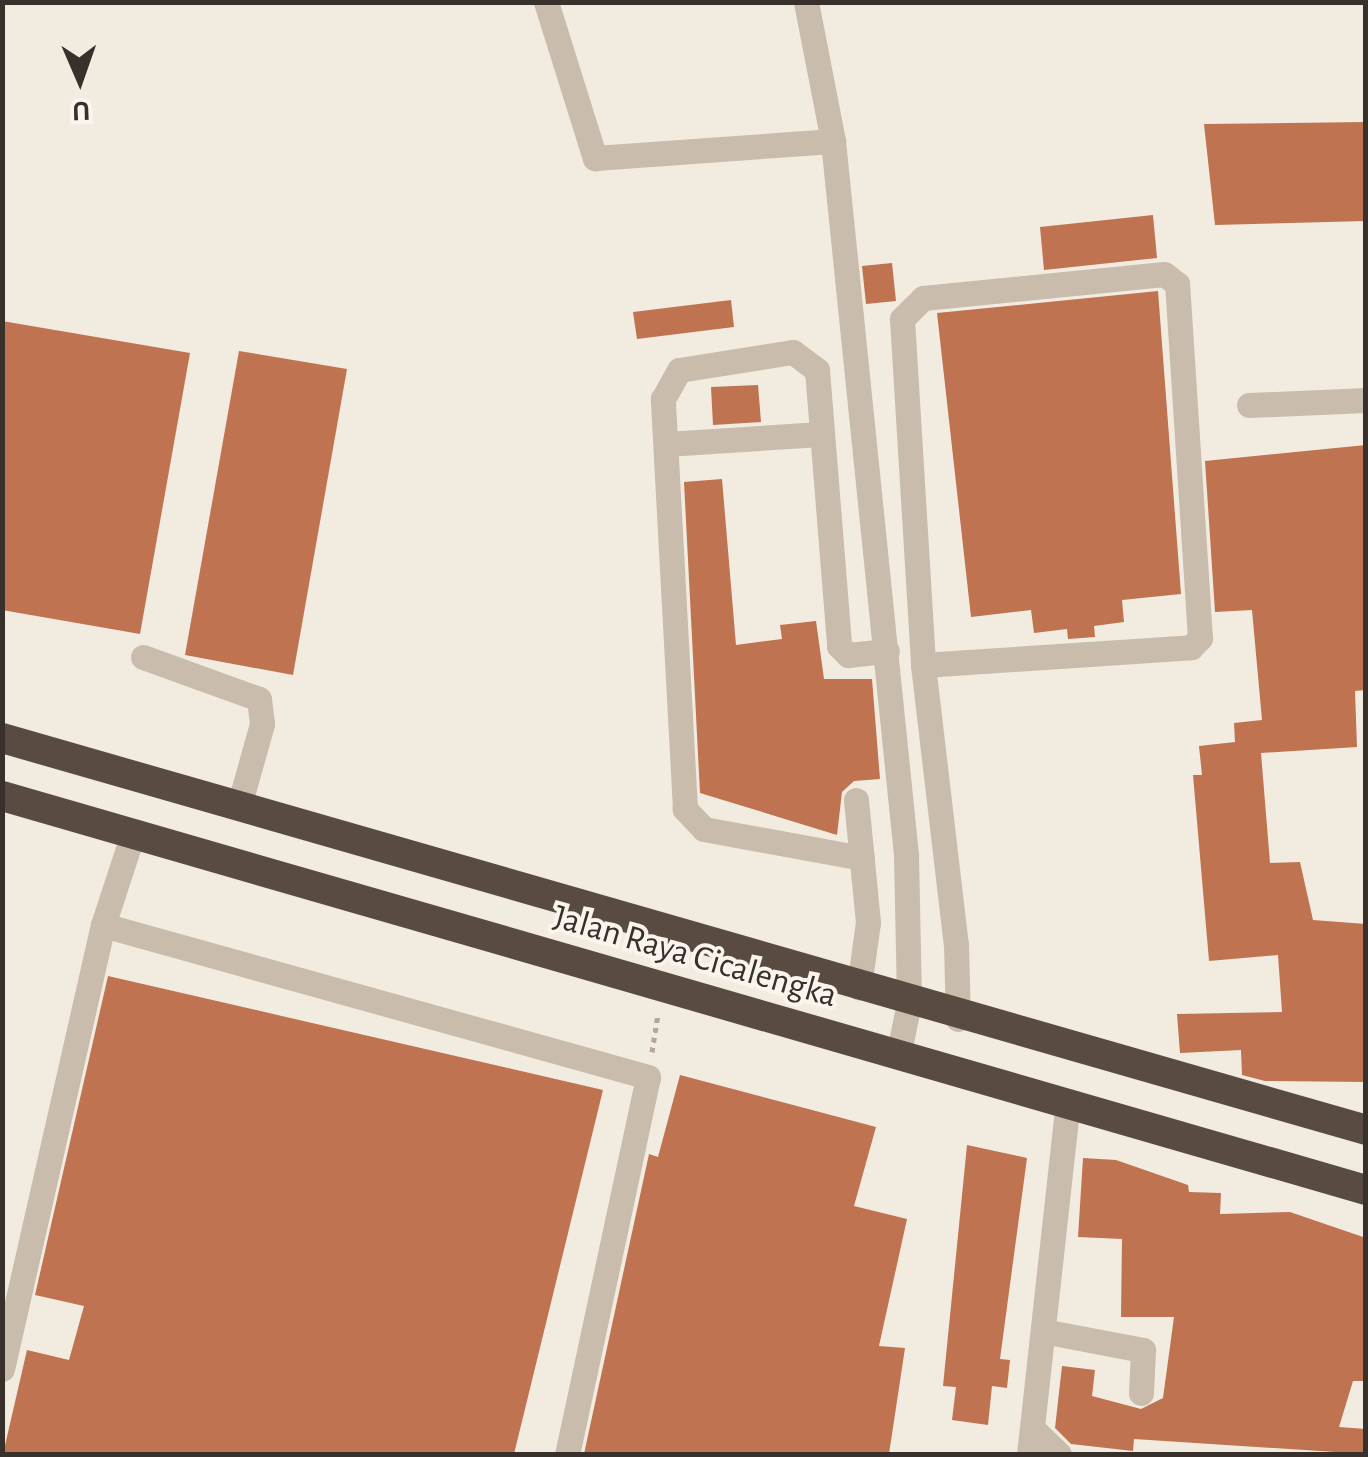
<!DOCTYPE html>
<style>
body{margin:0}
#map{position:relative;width:1368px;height:1457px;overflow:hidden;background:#f2ebe0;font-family:"Alegreya Sans",sans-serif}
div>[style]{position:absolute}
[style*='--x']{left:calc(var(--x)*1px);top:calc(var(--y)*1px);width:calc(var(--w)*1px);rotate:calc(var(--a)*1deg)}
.building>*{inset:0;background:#bf7351}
.path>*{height:5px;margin-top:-2.5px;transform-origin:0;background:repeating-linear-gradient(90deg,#b6a697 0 5px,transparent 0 10px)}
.minor>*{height:25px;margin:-12.5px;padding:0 12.5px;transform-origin:12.5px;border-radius:12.5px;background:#cabcac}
.highway>*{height:30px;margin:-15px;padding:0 15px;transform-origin:15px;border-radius:15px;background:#594b42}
span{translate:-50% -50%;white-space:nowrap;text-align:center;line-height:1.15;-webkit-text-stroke:8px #faf4ed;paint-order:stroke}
.street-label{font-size:35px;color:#38302b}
.frame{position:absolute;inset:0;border:5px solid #38302b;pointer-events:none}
.north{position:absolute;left:30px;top:30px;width:100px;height:100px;-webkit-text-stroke:8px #faf4ed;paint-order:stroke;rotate:178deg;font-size:28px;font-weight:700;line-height:40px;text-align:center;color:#38302b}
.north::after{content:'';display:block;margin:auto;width:35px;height:45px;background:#38302b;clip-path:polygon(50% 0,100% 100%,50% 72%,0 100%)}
</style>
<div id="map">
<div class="building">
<div style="clip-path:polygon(1366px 122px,1366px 221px,1215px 225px,1204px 124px)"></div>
<div style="clip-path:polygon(1153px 215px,1157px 258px,1044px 270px,1040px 227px)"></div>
<div style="clip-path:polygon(892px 263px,896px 301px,866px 304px,862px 266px)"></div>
<div style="clip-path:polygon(1158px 291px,1181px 594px,1122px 600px,1124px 622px,1094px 626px,1095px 637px,1068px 639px,1067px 629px,1034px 633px,1031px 610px,971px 617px,937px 313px)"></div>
<div style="clip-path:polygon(731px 300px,734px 327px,637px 339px,633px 312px)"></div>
<div style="clip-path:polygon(2px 321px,190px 353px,140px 634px,2px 610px)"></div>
<div style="clip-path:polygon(239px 351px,347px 369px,293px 675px,185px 655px)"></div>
<div style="clip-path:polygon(758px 385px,761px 422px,713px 425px,711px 387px)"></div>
<div style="clip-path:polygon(1366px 445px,1366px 690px,1355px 691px,1357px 747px,1261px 753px,1270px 863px,1300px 862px,1313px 920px,1366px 924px,1366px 1082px,1265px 1081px,1242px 1075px,1241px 1050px,1180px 1053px,1177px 1014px,1282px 1012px,1278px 955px,1209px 961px,1193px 775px,1202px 775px,1199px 746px,1235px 742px,1234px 723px,1262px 720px,1252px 610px,1215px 612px,1205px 461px)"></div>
<div style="clip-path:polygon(722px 479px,736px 645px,782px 639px,780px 625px,816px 621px,824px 679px,872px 679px,880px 779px,854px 781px,842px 792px,837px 835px,700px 793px,684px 482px)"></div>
<div style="clip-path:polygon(108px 976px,603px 1090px,514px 1454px,3px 1454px,27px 1350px,69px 1360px,84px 1306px,35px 1295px)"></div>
<div style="clip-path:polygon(680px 1075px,876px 1127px,854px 1206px,907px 1219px,879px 1346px,905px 1348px,889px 1454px,584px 1454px,649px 1154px,658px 1157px)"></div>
<div style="clip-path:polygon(967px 1145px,1027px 1158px,1000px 1359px,1010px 1360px,1007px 1388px,992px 1386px,988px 1425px,952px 1420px,956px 1387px,943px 1386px)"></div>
<div style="clip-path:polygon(1083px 1158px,1116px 1160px,1188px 1185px,1189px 1192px,1221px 1193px,1220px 1214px,1290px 1212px,1366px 1238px,1366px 1381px,1353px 1381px,1339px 1427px,1366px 1429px,1366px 1454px,1134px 1439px,1133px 1451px,1071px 1444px,1055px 1428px,1062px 1366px,1095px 1370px,1092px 1396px,1141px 1409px,1163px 1398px,1174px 1317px,1121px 1317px,1122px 1239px,1078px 1237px)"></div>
</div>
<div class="path">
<div style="--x:652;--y:1052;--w:39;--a:-81"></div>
</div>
<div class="minor">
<div style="--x:546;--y:2;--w:164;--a:72.6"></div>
<div style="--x:595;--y:158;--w:239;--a:-4.1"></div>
<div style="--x:806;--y:2;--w:142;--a:79"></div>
<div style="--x:833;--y:141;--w:718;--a:84.16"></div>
<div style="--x:906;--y:855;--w:148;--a:88.8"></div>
<div style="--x:909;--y:1003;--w:54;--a:101.7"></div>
<div style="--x:1249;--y:405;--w:117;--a:-2.4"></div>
<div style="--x:666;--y:444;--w:155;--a:-3.7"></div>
<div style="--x:143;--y:657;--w:123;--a:19.9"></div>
<div style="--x:259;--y:699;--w:25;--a:83"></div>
<div style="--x:262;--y:724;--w:85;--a:105.7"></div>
<div style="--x:923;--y:665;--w:269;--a:-3.8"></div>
<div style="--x:1191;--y:647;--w:13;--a:-45"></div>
<div style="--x:1200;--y:638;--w:355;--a:-93.7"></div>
<div style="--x:1177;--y:284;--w:16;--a:-142"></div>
<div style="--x:1164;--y:274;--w:242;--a:174.3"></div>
<div style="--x:923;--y:298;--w:30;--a:135"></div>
<div style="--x:902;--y:319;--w:347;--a:86.5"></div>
<div style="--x:923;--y:665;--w:281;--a:83.3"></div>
<div style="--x:956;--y:944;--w:75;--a:88.5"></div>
<div style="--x:856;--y:800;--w:123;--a:84.4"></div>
<div style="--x:868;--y:922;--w:66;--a:97.9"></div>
<div style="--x:862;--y:858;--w:161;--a:-169.6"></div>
<div style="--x:704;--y:829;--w:28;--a:-134"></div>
<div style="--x:685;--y:809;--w:411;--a:-93.1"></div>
<div style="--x:663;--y:399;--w:33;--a:-61"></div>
<div style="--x:679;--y:370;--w:115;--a:-9"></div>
<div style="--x:793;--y:352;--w:30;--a:37"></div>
<div style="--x:817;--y:370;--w:277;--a:85.4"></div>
<div style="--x:839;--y:646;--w:13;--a:45"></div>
<div style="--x:848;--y:655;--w:39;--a:-6"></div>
<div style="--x:103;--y:925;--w:566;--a:15.58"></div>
<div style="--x:648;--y:1077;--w:386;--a:102.1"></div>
<div style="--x:1043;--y:1331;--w:102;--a:10.8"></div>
<div style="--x:1143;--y:1350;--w:43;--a:92.7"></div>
<div style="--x:2;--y:1369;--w:455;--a:-77.2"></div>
<div style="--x:103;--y:925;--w:97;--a:-71.9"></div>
<div style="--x:1033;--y:1429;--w:36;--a:44"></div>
<div style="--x:1029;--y:1454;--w:354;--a:-83.7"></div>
</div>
<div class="highway">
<div style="--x:2;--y:738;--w:1419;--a:16.03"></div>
<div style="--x:2;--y:796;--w:1420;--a:16.11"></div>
</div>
<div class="street-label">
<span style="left:695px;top:957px;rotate:16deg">Jalan Raya Cicalengka</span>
</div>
<div class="frame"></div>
<div class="north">U</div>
</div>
